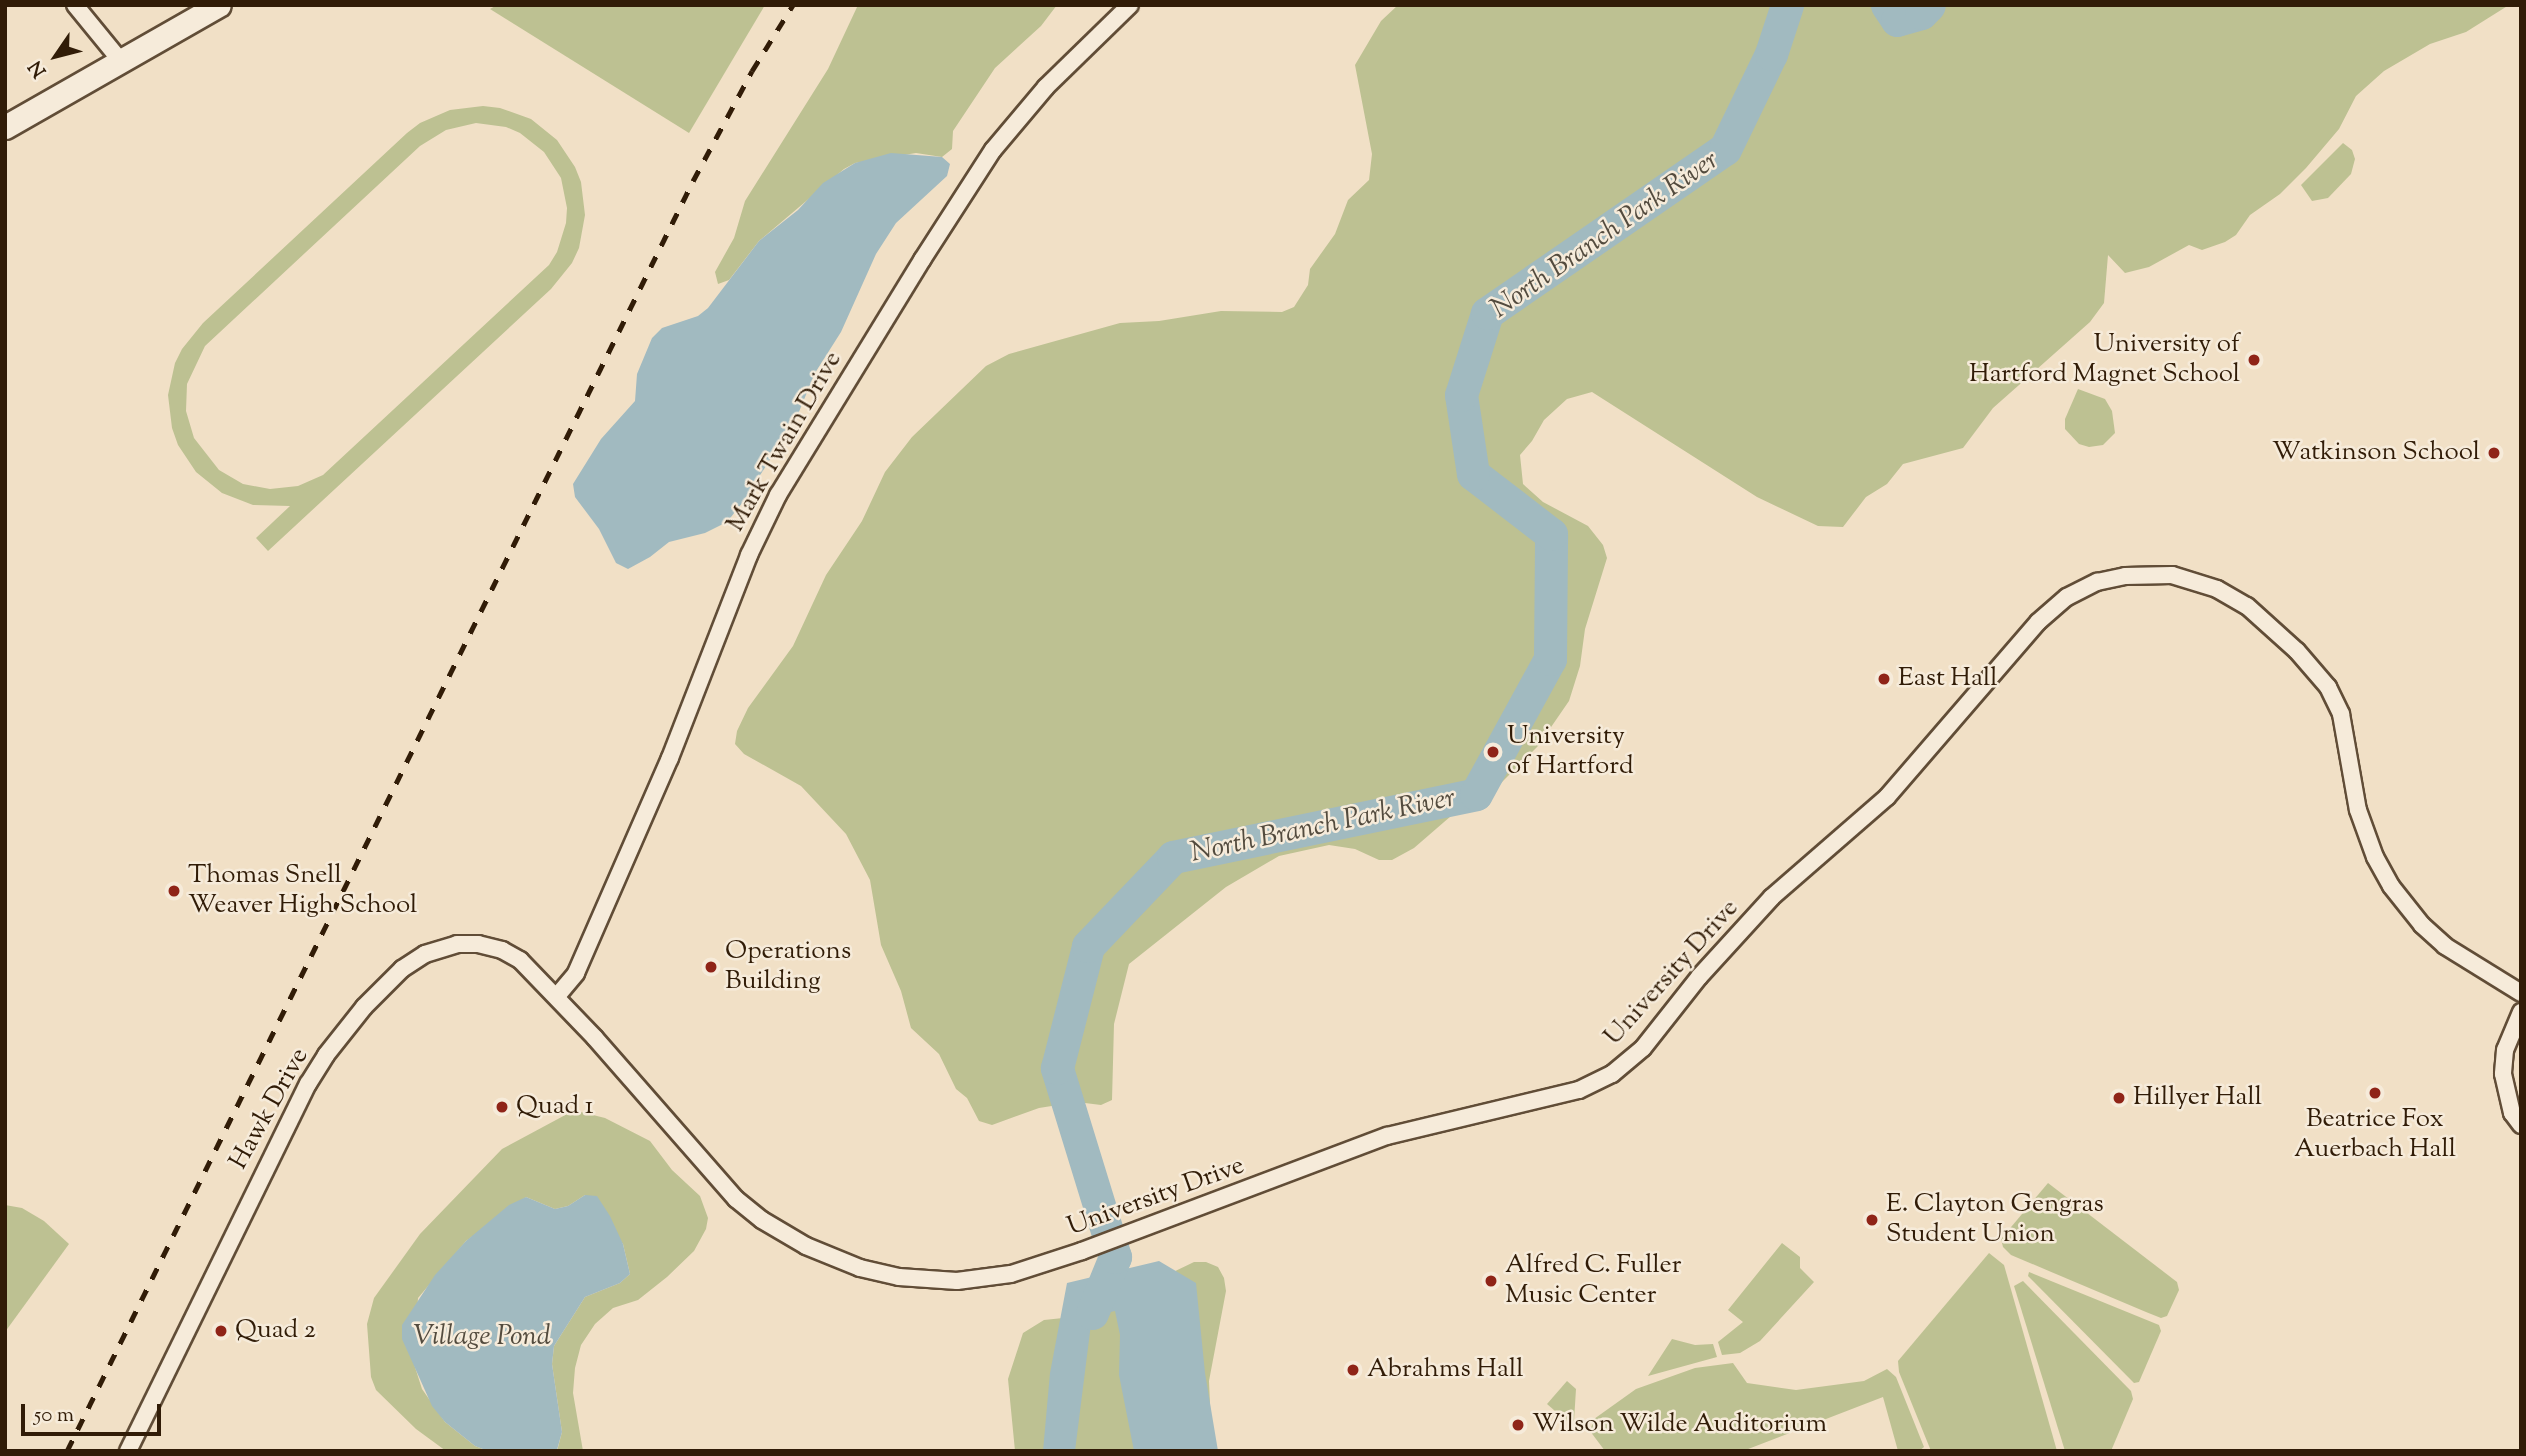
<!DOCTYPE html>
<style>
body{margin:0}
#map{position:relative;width:2526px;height:1456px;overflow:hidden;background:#f1e0c6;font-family:"Sorts Mill Goudy",serif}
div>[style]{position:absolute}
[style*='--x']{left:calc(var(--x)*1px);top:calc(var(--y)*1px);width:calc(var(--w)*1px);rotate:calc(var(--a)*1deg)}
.green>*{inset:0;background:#bdc192}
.water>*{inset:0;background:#a1bac0}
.river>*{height:33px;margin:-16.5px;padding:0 16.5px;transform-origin:16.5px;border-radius:16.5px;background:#a1bac0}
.roads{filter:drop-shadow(2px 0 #614d37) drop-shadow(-2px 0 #614d37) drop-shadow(0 2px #614d37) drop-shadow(0 -2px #614d37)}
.minor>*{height:16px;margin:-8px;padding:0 8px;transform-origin:8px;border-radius:8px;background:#f6ebda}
.secondary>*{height:23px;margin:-11.5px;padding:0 11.5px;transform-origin:11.5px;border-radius:11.5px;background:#f6ebda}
.rail>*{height:5px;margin-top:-2.5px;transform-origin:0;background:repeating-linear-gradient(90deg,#311c07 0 12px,transparent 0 24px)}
.dots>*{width:19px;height:19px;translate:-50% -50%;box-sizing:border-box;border:4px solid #f6ebda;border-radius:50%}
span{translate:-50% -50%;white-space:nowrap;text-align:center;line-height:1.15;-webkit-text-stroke:5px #f6ebda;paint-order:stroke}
.poi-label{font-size:26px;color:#311c07}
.right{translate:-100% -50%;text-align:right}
.left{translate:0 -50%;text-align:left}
.street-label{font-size:26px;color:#311c07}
.water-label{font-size:28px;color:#534b3e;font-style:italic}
.frame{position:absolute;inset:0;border:7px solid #311c07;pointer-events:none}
.north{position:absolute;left:21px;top:21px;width:70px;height:70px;-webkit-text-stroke:5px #f6ebda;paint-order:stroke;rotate:235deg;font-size:19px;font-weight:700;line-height:28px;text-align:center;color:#311c07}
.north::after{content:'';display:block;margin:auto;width:24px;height:32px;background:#311c07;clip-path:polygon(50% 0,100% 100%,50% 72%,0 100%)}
.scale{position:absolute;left:21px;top:1404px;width:140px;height:32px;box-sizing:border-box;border:4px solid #311c07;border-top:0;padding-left:9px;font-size:21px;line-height:24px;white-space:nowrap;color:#311c07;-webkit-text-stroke:5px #f6ebda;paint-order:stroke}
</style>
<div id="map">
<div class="green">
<div style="clip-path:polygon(497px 5px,765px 5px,689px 133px,490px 9px)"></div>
<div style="clip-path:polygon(858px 5px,1057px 5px,1041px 26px,995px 68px,953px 131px,952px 149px,942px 157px,916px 153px,855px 163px,844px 169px,759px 241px,729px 280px,718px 284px,715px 272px,734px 238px,745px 201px,828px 69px)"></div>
<div style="clip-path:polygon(1398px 5px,2509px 5px,2466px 32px,2430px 44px,2384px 71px,2356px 96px,2339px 129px,2306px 168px,2280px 194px,2250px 215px,2236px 235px,2225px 242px,2202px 250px,2189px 245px,2149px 267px,2125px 273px,2108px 255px,2104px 303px,2090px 322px,1993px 408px,1963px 448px,1903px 464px,1887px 484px,1866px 497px,1843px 527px,1818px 526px,1757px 497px,1592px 392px,1567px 399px,1544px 420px,1532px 441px,1520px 455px,1523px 484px,1543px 502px,1588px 526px,1603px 545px,1607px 558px,1585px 629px,1580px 666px,1569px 701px,1538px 746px,1485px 799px,1451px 816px,1414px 848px,1392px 860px,1379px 860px,1355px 849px,1329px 845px,1279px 856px,1226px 887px,1129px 964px,1114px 1024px,1112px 1100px,1101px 1105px,1077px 1102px,1039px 1108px,992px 1125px,979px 1121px,967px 1098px,956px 1089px,939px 1054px,911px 1028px,901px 991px,881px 945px,870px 880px,846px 834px,801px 786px,744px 754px,735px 744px,737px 731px,748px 708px,793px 646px,826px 575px,862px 521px,885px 472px,912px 437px,986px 366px,1009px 354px,1120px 323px,1159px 321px,1221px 311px,1282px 312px,1294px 307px,1308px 285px,1310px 269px,1335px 234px,1348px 200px,1369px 180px,1372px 154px,1355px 65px,1381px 21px)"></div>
<div style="clip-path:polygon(evenodd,483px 106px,500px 108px,531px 119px,557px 140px,575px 167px,581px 182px,585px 215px,579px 248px,572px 263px,551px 289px,268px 551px,256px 538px,290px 506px,253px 505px,222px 493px,196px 472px,178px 445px,172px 428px,168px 395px,175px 363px,182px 349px,203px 323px,407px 133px,420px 123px,450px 110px,483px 106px,476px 123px,506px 127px,520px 133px,544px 152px,561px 178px,567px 208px,566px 223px,557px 252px,549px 265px,323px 475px,298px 486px,270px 489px,243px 484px,219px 470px,194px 438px,186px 411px,187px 384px,205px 346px,420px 146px,446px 130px,476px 123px)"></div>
<div style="clip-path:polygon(2343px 143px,2352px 150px,2355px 159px,2351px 174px,2328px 198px,2312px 201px,2301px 185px)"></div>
<div style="clip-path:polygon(2078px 389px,2105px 399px,2112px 411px,2115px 433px,2103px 445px,2089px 447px,2079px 444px,2065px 429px,2065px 419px)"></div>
<div style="clip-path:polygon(581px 1112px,605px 1118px,650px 1141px,672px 1170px,700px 1196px,708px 1218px,706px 1229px,694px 1251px,667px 1277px,638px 1300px,613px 1308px,595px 1324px,581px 1345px,575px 1368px,573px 1393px,583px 1451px,557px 1451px,562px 1432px,552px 1364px,554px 1346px,585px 1297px,620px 1283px,630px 1274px,623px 1244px,585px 1195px,568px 1206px,555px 1209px,526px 1197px,466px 1241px,418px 1298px,414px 1364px,422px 1389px,445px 1422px,475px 1446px,488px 1451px,446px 1451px,416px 1429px,376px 1390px,371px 1377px,367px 1324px,374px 1298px,420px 1234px,502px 1149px,569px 1113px)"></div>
<div style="clip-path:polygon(2048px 1183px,2177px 1282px,2179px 1290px,2167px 1316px,2161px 1318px,2146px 1312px,2011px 1255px,2003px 1247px,2001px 1239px)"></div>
<div style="clip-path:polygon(5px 1205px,22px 1208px,44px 1221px,69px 1244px,5px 1332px)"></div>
<div style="clip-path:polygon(1782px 1243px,1800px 1257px,1800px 1268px,1814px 1282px,1760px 1341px,1740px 1353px,1722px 1355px,1718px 1342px,1743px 1322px,1728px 1310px)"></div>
<div style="clip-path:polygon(1989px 1253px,2004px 1265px,2057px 1451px,1931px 1451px,1899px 1372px,1898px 1361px)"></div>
<div style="clip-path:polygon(1194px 1262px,1206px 1262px,1218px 1267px,1224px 1278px,1226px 1291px,1209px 1381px,1212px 1451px,1015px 1451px,1008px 1379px,1023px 1333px,1044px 1320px,1082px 1316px)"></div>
<div style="clip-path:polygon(2029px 1272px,2159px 1325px,2161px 1331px,2139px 1382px,2134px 1383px,2028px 1276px)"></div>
<div style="clip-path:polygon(2023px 1281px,2131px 1391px,2133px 1399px,2111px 1451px,2065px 1451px,2014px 1286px)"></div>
<div style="clip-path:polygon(1672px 1339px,1695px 1345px,1713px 1344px,1717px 1357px,1648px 1376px)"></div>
<div style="clip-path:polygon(1733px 1363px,1747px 1383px,1796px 1390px,1864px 1381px,1887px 1369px,1896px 1377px,1924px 1447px,1919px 1451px,1898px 1451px,1883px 1397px,1743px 1451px,1605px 1451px,1590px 1431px,1594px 1419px,1636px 1389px,1695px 1368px)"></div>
<div style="clip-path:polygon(1567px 1381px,1576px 1389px,1574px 1421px,1570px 1424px,1547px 1404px)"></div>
</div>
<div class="water">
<div style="clip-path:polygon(891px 153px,942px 157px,950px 164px,947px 176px,896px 223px,876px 254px,841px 332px,815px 373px,796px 419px,743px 502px,727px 522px,705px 533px,669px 542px,650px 557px,628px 569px,616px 563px,599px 529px,575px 497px,573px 484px,601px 439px,635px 401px,637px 374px,652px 338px,662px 328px,698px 316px,708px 308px,759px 241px,798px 210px,823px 183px,855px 163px)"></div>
<div style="clip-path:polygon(585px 1195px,597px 1196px,610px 1216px,623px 1244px,630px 1274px,620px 1283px,585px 1297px,554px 1346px,552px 1364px,562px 1432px,557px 1450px,488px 1451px,475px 1446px,445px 1422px,432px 1406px,402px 1339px,402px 1325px,435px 1275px,466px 1241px,509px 1205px,526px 1197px,555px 1209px,568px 1206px)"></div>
<div style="clip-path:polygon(1159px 1261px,1196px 1283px,1205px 1373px,1218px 1451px,1134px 1451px,1119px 1375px,1120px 1335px,1115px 1311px,1092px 1316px,1075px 1451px,1043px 1451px,1050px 1373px,1067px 1283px)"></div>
</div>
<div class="river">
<div style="--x:1887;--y:5;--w:18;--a:56"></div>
<div style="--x:1897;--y:20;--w:25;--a:-16"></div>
<div style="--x:1921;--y:13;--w:11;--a:-45"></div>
<div style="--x:1092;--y:1313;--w:61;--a:-67.7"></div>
<div style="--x:1115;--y:1257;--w:198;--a:-107.1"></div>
<div style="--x:1057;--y:1068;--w:126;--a:-75.7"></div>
<div style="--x:1088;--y:946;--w:123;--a:-46.3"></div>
<div style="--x:1173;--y:857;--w:309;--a:-11.7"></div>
<div style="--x:1476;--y:794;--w:154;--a:-61.3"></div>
<div style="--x:1550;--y:659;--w:125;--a:-89.5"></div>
<div style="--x:1551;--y:534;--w:98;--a:-142.4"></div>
<div style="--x:1473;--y:474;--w:80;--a:-98.6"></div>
<div style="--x:1461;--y:395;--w:86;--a:-72.4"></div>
<div style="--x:1487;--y:313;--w:289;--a:-34.6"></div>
<div style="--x:1725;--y:149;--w:106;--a:-64.2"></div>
<div style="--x:1771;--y:54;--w:52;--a:-71.9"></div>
</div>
<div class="roads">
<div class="minor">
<div style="--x:75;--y:5;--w:71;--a:50.7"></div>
<div style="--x:557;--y:996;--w:30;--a:-50"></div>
<div style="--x:576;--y:973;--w:235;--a:-66.4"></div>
<div style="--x:670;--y:758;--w:218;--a:-68.7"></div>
<div style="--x:749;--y:555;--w:67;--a:-64.2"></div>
<div style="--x:778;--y:495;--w:276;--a:-58.5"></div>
<div style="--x:922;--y:260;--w:131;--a:-57.2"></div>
<div style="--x:993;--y:150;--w:82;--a:-49.9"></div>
<div style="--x:1046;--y:87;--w:117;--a:-44.3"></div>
<div style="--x:2521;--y:1012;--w:41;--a:112.8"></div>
<div style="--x:2505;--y:1050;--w:24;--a:95"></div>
<div style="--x:2503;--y:1074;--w:40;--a:77"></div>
<div style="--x:2512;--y:1113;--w:15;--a:53"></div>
<div style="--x:128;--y:1451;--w:409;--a:-63.9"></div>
<div style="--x:308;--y:1084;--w:34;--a:-58"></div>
<div style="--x:326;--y:1055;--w:61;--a:-51.6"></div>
<div style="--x:364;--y:1007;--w:54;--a:-45"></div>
<div style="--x:402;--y:969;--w:27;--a:-33"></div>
<div style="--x:425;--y:954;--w:34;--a:-17"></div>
<div style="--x:457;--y:944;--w:21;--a:0"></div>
<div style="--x:478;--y:944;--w:25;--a:14"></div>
<div style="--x:502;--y:950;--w:21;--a:29"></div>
<div style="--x:520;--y:960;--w:108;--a:46.1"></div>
<div style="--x:595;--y:1038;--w:214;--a:48.8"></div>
<div style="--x:736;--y:1199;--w:33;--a:39"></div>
<div style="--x:762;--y:1220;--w:51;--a:30.6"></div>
<div style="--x:806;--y:1246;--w:58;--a:22.2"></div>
<div style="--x:860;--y:1268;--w:40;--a:13"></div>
<div style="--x:899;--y:1277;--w:58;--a:3.9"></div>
<div style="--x:957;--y:1281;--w:54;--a:-7.4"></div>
<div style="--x:1011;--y:1274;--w:75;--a:-17.9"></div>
<div style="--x:1082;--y:1251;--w:326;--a:-20.7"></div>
<div style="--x:1387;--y:1136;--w:197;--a:-13.5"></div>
<div style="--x:1579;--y:1090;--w:37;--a:-26"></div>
<div style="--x:1612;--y:1074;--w:40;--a:-40"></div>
<div style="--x:1643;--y:1048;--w:90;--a:-51.7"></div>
<div style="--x:1699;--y:977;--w:108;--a:-47.6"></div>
<div style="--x:1772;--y:897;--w:152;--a:-41"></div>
<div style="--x:1887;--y:797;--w:231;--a:-49.2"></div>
<div style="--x:2038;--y:622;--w:38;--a:-41"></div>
<div style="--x:2067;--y:597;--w:34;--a:-27"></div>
<div style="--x:2097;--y:582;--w:29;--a:-12"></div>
<div style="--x:2125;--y:576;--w:47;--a:-1.2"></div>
<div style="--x:2172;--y:575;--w:47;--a:17.3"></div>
<div style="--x:2217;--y:589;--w:34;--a:30"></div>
<div style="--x:2247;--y:606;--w:67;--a:42"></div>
<div style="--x:2297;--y:651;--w:48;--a:49.3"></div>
<div style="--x:2328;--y:687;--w:30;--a:64"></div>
<div style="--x:2341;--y:714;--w:97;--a:80"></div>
<div style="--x:2358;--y:810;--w:50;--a:70.1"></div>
<div style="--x:2375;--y:857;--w:33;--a:61"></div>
<div style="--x:2391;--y:886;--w:50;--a:51.5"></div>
<div style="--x:2422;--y:925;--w:31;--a:42"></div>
<div style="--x:2445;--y:946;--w:89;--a:31.7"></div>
</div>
<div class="secondary">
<div style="--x:5;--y:127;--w:246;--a:-29.7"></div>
</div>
</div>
<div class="rail">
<div style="--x:67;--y:1451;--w:1416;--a:-63.76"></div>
<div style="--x:693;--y:181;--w:125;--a:-61.8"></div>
<div style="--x:752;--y:71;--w:78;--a:-58.2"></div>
</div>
<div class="dots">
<div style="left:2254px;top:360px;background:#8f2418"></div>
<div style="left:2494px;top:453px;background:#8f2418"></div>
<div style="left:1884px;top:679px;background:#8f2418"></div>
<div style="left:1493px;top:752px;background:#8f2418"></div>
<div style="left:174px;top:891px;background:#8f2418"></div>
<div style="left:711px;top:967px;background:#8f2418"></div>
<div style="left:2375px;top:1093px;background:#8f2418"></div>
<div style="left:2119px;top:1098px;background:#8f2418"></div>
<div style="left:502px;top:1107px;background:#8f2418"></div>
<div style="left:1872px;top:1220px;background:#8f2418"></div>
<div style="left:1491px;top:1281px;background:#8f2418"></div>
<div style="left:221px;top:1331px;background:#8f2418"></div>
<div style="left:1353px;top:1370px;background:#8f2418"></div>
<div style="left:1518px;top:1425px;background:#8f2418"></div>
</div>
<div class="poi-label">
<span class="right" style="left:2240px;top:360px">University of<br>Hartford Magnet School</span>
<span class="right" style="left:2480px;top:453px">Watkinson School</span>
<span class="left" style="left:1898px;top:679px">East Hall</span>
<span class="left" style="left:1507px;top:752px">University<br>of Hartford</span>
<span class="left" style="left:188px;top:891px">Thomas Snell<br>Weaver High School</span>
<span class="left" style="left:725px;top:967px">Operations<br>Building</span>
<span class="left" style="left:2133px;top:1098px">Hillyer Hall</span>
<span class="left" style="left:516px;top:1107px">Quad 1</span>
<span style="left:2375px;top:1135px">Beatrice Fox<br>Auerbach Hall</span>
<span class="left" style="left:1886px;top:1220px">E. Clayton Gengras<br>Student Union</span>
<span class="left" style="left:1505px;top:1281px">Alfred C. Fuller<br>Music Center</span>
<span class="left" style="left:235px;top:1331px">Quad 2</span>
<span class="left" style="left:1367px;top:1370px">Abrahms Hall</span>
<span class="left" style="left:1532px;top:1425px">Wilson Wilde Auditorium</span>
</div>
<div class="street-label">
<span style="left:785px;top:442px;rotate:-60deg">Mark Twain Drive</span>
<span style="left:1672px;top:973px;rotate:-48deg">University Drive</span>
<span style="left:270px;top:1109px;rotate:-61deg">Hawk Drive</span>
<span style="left:1156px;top:1197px;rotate:-20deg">University Drive</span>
</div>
<div class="water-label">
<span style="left:1605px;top:235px;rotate:-35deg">North Branch Park River</span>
<span style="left:1323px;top:826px;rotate:-12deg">North Branch Park River</span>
<span style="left:482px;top:1337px">Village Pond</span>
</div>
<div class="frame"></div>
<div class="north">N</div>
<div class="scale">50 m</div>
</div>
